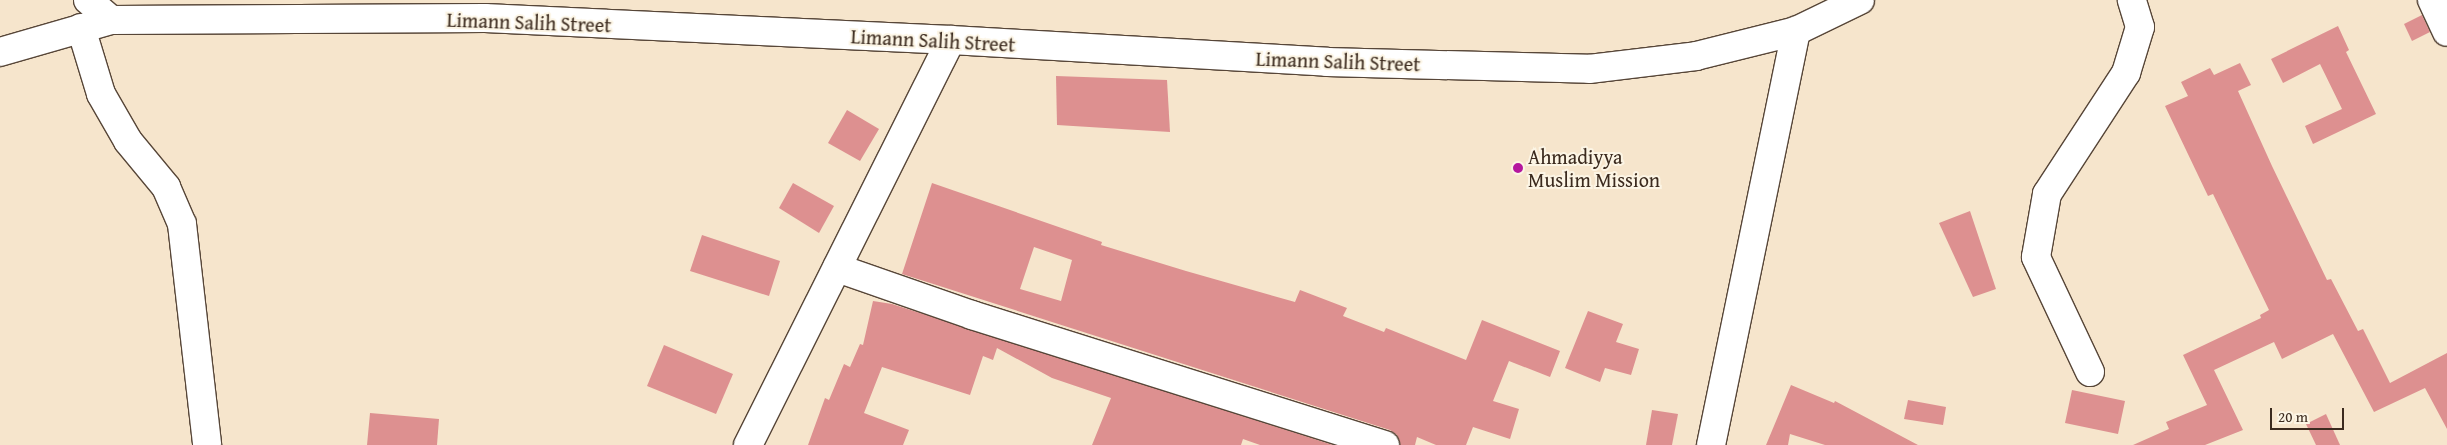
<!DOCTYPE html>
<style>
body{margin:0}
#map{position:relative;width:2447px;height:445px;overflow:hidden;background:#f6e5cc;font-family:"Gentium Book Plus",serif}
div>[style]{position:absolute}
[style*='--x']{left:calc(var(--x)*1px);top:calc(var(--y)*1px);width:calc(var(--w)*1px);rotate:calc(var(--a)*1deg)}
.building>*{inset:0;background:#dd9090}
.roads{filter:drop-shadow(1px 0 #574638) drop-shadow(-1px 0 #574638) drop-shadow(0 1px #574638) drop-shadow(0 -1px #574638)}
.minor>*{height:28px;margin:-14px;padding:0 14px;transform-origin:14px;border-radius:14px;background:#fff}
.dots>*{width:14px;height:14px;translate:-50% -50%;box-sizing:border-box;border:2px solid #fcf5e5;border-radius:50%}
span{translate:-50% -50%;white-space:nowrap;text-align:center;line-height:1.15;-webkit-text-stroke:4px #fcf5e5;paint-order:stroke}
.street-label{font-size:20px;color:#3b2a1e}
.poi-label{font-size:20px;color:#3b2a1e}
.left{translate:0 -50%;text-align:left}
.scale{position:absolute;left:2270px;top:408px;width:74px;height:22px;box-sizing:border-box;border:2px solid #3b2a1e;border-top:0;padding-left:6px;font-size:15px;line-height:18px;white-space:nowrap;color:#3b2a1e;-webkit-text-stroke:4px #fcf5e5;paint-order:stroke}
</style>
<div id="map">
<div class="building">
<div style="clip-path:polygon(2422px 15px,2430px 32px,2412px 41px,2404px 24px)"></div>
<div style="clip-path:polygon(2338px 26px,2349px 50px,2346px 52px,2376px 114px,2313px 144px,2305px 126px,2342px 109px,2320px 64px,2283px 83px,2271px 59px)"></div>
<div style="clip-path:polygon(2240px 63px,2251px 85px,2238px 91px,2272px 166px,2327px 280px,2331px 279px,2358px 331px,2363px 329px,2390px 383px,2447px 353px,2447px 429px,2425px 388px,2374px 412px,2333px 334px,2282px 359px,2274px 342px,2214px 370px,2243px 430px,2205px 445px,2133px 445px,2169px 429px,2166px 422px,2207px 405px,2183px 355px,2261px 318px,2260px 315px,2269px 310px,2213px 194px,2208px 196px,2165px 106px,2188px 96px,2181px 82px,2210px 68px,2214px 75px)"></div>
<div style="clip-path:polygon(1056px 76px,1167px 80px,1170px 132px,1057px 125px)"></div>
<div style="clip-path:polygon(847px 110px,879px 129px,860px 161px,828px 143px)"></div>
<div style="clip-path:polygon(793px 183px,834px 206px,819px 233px,779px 208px)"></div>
<div style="clip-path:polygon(evenodd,932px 183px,1102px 242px,1101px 245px,1186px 271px,1295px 302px,1300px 290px,1347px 308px,1343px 316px,1384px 332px,1386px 328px,1466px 360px,1482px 320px,1560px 351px,1550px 377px,1509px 361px,1493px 401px,1519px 409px,1510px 439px,1473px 427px,1466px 445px,1436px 445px,1417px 437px,1415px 445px,1400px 445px,1397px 435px,1390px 430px,902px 274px,932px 183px,1034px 247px,1072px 260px,1061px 301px,1020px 289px,1034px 247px)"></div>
<div style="clip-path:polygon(1970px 211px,1996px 289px,1973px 297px,1939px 223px)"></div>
<div style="clip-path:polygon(702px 235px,780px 261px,769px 296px,690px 271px)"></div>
<div style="clip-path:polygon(873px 301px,892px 304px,1333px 445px,1260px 445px,1243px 439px,1241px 445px,1092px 445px,1111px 398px,1052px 378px,997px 348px,993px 360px,983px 356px,970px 395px,882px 367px,864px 413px,909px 430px,903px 445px,808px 445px,825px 398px,829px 400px,844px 364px,850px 367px,860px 344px,863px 345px)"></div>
<div style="clip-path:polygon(1588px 311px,1623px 324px,1616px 342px,1639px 349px,1631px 375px,1605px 368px,1600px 382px,1565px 368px)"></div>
<div style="clip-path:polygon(664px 345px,733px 374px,716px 414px,647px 386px)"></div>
<div style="clip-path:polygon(1791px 385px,1834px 403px,1835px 401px,1918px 445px,1825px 445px,1790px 434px,1788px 445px,1766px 445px)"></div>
<div style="clip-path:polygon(2072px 390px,2125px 401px,2118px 434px,2065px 423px)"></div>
<div style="clip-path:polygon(1908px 400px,1946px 407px,1943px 425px,1904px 419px)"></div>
<div style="clip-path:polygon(1652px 410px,1678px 414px,1672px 445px,1646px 445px)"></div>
<div style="clip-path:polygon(370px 413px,439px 419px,437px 445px,367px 445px)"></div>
<div style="clip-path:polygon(2326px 414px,2340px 445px,2316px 445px,2306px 424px)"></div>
</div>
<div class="roads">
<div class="minor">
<div style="--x:88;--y:0;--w:30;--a:41"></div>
<div style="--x:2432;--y:0;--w:35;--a:65"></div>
<div style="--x:81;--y:28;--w:69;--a:73.1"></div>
<div style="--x:101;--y:94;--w:54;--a:60.1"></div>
<div style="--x:128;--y:141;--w:60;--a:50.4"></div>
<div style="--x:166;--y:187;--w:40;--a:66.6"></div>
<div style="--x:182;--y:224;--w:222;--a:83.5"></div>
<div style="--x:0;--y:52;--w:116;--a:-16.1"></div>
<div style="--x:111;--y:20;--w:374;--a:-0.3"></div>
<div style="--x:485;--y:18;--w:467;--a:2.7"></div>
<div style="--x:951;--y:40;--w:377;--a:3.3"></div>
<div style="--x:1327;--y:62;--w:262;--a:1.5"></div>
<div style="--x:1589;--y:69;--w:108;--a:-6.9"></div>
<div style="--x:1696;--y:56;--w:103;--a:-14"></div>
<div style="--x:1796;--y:31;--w:71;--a:-25.8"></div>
<div style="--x:837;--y:268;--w:143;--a:19.2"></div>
<div style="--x:972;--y:315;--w:433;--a:17.5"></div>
<div style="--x:2090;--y:372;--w:127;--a:-115.2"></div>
<div style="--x:2036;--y:257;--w:64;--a:-80.1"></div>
<div style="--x:2047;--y:194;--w:145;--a:-56.9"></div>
<div style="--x:2126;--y:73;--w:48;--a:-73.1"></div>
<div style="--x:2140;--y:27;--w:28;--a:-107"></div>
<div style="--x:748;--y:445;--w:453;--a:-63.4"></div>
<div style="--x:1711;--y:445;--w:423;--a:-78.4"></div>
</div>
</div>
<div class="dots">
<div style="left:1518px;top:168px;background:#b5179e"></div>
</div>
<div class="street-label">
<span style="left:529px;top:22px;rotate:2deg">Limann Salih Street</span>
<span style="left:933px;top:40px;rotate:3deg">Limann Salih Street</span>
<span style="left:1338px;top:61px;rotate:2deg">Limann Salih Street</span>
</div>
<div class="poi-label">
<span class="left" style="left:1528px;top:168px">Ahmadiyya<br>Muslim Mission</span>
</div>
<div class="scale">20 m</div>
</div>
